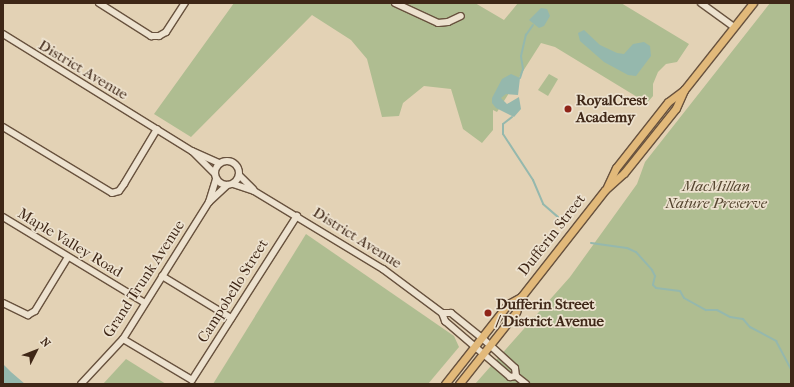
<!DOCTYPE html>
<style>
body{margin:0}
#map{position:relative;width:794px;height:387px;overflow:hidden;background:#e3d2b5;font-family:"IM FELL French Canon",serif}
div>[style]{position:absolute}
[style*='--x']{left:calc(var(--x)*1px);top:calc(var(--y)*1px);width:calc(var(--w)*1px);rotate:calc(var(--a)*1deg)}
.green>*{inset:0;background:#afbd91}
.water>*{inset:0;background:#95b8ad}
.stream>*{height:2px;margin:-1px;padding:0 1px;transform-origin:1px;border-radius:1px;background:#95b8ad}
.roads{filter:drop-shadow(1px 0 #68523e) drop-shadow(-1px 0 #68523e) drop-shadow(0 1px #68523e) drop-shadow(0 -1px #68523e)}
.minor>*{height:6px;margin:-3px;padding:0 3px;transform-origin:3px;border-radius:3px;background:#ede2cf}
.minor>.ring{margin:-3px;padding:0;box-sizing:content-box;background:none;border:6px solid #ede2cf;border-radius:50%}
.major>*{height:7px;margin:-3.5px;padding:0 3.5px;transform-origin:3.5px;border-radius:3.5px;background:#e2b97a}
.dots>*{width:11px;height:11px;translate:-50% -50%;box-sizing:border-box;border:2px solid #ede2cf;border-radius:50%}
span{translate:-50% -50%;white-space:nowrap;text-align:center;line-height:1.15;-webkit-text-stroke:3.5px #ede2cf;paint-order:stroke}
.street-label{font-size:15px;color:#3f2717}
.poi-label{font-size:15px;color:#3f2717;font-weight:700}
.left{translate:0 -50%;text-align:left}
.park-label{font-size:15px;color:#55452f;font-style:italic}
.frame{position:absolute;inset:0;border:4px solid #3f2717;pointer-events:none}
.north{position:absolute;left:16px;top:331px;width:40px;height:40px;-webkit-text-stroke:3px #ede2cf;paint-order:stroke;rotate:48deg;font-size:11px;font-weight:700;line-height:16px;text-align:center;color:#3f2717}
.north::after{content:'';display:block;margin:auto;width:14px;height:18px;background:#3f2717;clip-path:polygon(50% 0,100% 100%,50% 72%,0 100%)}
</style>
<div id="map">
<div class="green">
<div style="clip-path:polygon(234px 3px,475px 3px,504px 20px,518px 3px,621px 3px,689px 44px,677px 62px,666px 64px,658px 72px,653px 84px,653px 96px,647px 103px,555px 47px,541px 43px,497px 112px,493px 110px,493px 130px,482px 143px,463px 129px,451px 89px,424px 86px,403px 103px,399px 116px,382px 117px,367px 59px,351px 40px,312px 15px,191px 137px,154px 114px)"></div>
<div style="clip-path:polygon(770px 3px,791px 3px,791px 384px,475px 384px,570px 277px,637px 184px,645px 162px)"></div>
<div style="clip-path:polygon(549px 74px,558px 79px,548px 96px,538px 90px)"></div>
<div style="clip-path:polygon(306px 234px,454px 336px,459px 347px,428px 384px,213px 384px)"></div>
<div style="clip-path:polygon(126px 359px,166px 384px,103px 384px)"></div>
</div>
<div class="water">
<div style="clip-path:polygon(541px 8px,547px 9px,550px 16px,544px 26px,539px 28px,529px 20px)"></div>
<div style="clip-path:polygon(584px 30px,600px 45px,617px 53px,624px 54px,633px 44px,644px 42px,650px 46px,651px 56px,636px 76px,628px 75px,604px 62px,580px 41px,578px 33px)"></div>
<div style="clip-path:polygon(511px 74px,520px 78px,518px 95px,506px 94px,501px 98px,507px 104px,519px 97px,521px 109px,514px 117px,496px 108px,492px 103px,492px 98px,502px 79px)"></div>
<div style="clip-path:polygon(3px 364px,11px 372px,25px 384px,3px 384px)"></div>
</div>
<div class="stream">
<div style="--x:520;--y:78;--w:9;--a:-72"></div>
<div style="--x:523;--y:69;--w:13;--a:-99"></div>
<div style="--x:521;--y:56;--w:22;--a:-77"></div>
<div style="--x:526;--y:35;--w:12;--a:-55"></div>
<div style="--x:512;--y:117;--w:11;--a:142"></div>
<div style="--x:503;--y:124;--w:10;--a:90"></div>
<div style="--x:503;--y:134;--w:55;--a:56.9"></div>
<div style="--x:533;--y:180;--w:26;--a:67"></div>
<div style="--x:543;--y:204;--w:20;--a:41"></div>
<div style="--x:591;--y:243;--w:36;--a:8"></div>
<div style="--x:627;--y:248;--w:10;--a:24"></div>
<div style="--x:636;--y:252;--w:24;--a:48"></div>
<div style="--x:652;--y:270;--w:7;--a:63"></div>
<div style="--x:655;--y:276;--w:9;--a:103"></div>
<div style="--x:653;--y:285;--w:4;--a:45"></div>
<div style="--x:656;--y:288;--w:24;--a:7"></div>
<div style="--x:680;--y:291;--w:8;--a:60"></div>
<div style="--x:684;--y:298;--w:25;--a:29"></div>
<div style="--x:706;--y:310;--w:11;--a:0"></div>
<div style="--x:717;--y:310;--w:15;--a:28"></div>
<div style="--x:730;--y:317;--w:13;--a:9"></div>
<div style="--x:743;--y:319;--w:11;--a:49"></div>
<div style="--x:750;--y:327;--w:30;--a:28"></div>
<div style="--x:776;--y:341;--w:32;--a:62"></div>
</div>
<div class="roads">
<div class="minor">
<div style="--x:99;--y:3;--w:62;--a:32.4"></div>
<div style="--x:151;--y:36;--w:8;--a:0"></div>
<div style="--x:159;--y:36;--w:8;--a:-30"></div>
<div style="--x:166;--y:32;--w:35;--a:-57"></div>
<div style="--x:395;--y:3;--w:47;--a:24.9"></div>
<div style="--x:438;--y:23;--w:10;--a:-6"></div>
<div style="--x:448;--y:22;--w:14;--a:-25"></div>
<div style="--x:701;--y:3;--w:41;--a:36"></div>
<div style="--x:3;--y:34;--w:222;--a:31.8"></div>
<div style="--x:192;--y:151;--w:30;--a:24"></div>
<div style="--x:3;--y:127;--w:127;--a:31.2"></div>
<div style="--x:112;--y:193;--w:7;--a:-16"></div>
<div style="--x:119;--y:191;--w:9;--a:-54"></div>
<div style="--x:124;--y:184;--w:64;--a:-59"></div>
<div style="--x:193;--y:152;--w:30;--a:45"></div>
<div class="ring" style="left:215px;top:161px;width:18px;height:18px"></div>
<div style="--x:239;--y:175;--w:20;--a:45"></div>
<div style="--x:233;--y:184;--w:22;--a:18"></div>
<div style="--x:254;--y:191;--w:151;--a:31.2"></div>
<div style="--x:383;--y:269;--w:74;--a:36.7"></div>
<div style="--x:442;--y:313;--w:9;--a:69"></div>
<div style="--x:445;--y:321;--w:86;--a:40.7"></div>
<div style="--x:510;--y:377;--w:6;--a:-9"></div>
<div style="--x:209;--y:202;--w:25;--a:-43"></div>
<div style="--x:3;--y:217;--w:166;--a:31.2"></div>
<div style="--x:162;--y:276;--w:81;--a:31.3"></div>
<div style="--x:3;--y:303;--w:28;--a:26"></div>
<div style="--x:28;--y:315;--w:8;--a:-30"></div>
<div style="--x:35;--y:311;--w:63;--a:-58.6"></div>
<div style="--x:442;--y:313;--w:9;--a:0"></div>
<div style="--x:451;--y:313;--w:38;--a:39"></div>
<div style="--x:481;--y:337;--w:46;--a:42.4"></div>
<div style="--x:515;--y:368;--w:8;--a:83"></div>
<div style="--x:516;--y:376;--w:13;--a:39"></div>
<div style="--x:123;--y:339;--w:80;--a:30.7"></div>
<div style="--x:192;--y:380;--w:195;--a:-57.4"></div>
<div style="--x:81;--y:384;--w:62;--a:-47"></div>
<div style="--x:123;--y:339;--w:162;--a:-57.9"></div>
<div style="--x:209;--y:202;--w:24;--a:-73"></div>
</div>
<div class="major">
<div style="--x:607;--y:187;--w:21;--a:-65"></div>
<div style="--x:616;--y:168;--w:84;--a:-51.8"></div>
<div style="--x:668;--y:102;--w:20;--a:-37"></div>
<div style="--x:684;--y:90;--w:111;--a:-51.6"></div>
<div style="--x:445;--y:384;--w:102;--a:-51.8"></div>
<div style="--x:508;--y:304;--w:15;--a:-28"></div>
<div style="--x:521;--y:297;--w:136;--a:-51.9"></div>
<div style="--x:605;--y:190;--w:25;--a:-42"></div>
<div style="--x:624;--y:173;--w:83;--a:-51.3"></div>
<div style="--x:676;--y:108;--w:20;--a:-66"></div>
<div style="--x:459;--y:384;--w:92;--a:-51.6"></div>
<div style="--x:516;--y:312;--w:16;--a:-72"></div>
</div>
</div>
<div class="dots">
<div style="left:568px;top:109px;background:#8f2418"></div>
<div style="left:488px;top:313px;background:#8f2418"></div>
</div>
<div class="street-label">
<span style="left:83px;top:70px;rotate:31deg">District Avenue</span>
<span style="left:552px;top:235px;rotate:-52deg">Dufferin Street</span>
<span style="left:357px;top:238px;rotate:32deg">District Avenue</span>
<span style="left:70px;top:243px;rotate:31deg">Maple Valley Road</span>
<span style="left:144px;top:279px;rotate:-57deg">Grand Trunk Avenue</span>
<span style="left:233px;top:291px;rotate:-58deg">Campobello Street</span>
</div>
<div class="poi-label">
<span class="left" style="left:576px;top:109px">RoyalCrest<br>Academy</span>
<span class="left" style="left:496px;top:313px">Dufferin Street<br>/ District Avenue</span>
</div>
<div class="park-label">
<span style="left:716px;top:195px">MacMillan<br>Nature Preserve</span>
</div>
<div class="frame"></div>
<div class="north">N</div>
</div>
